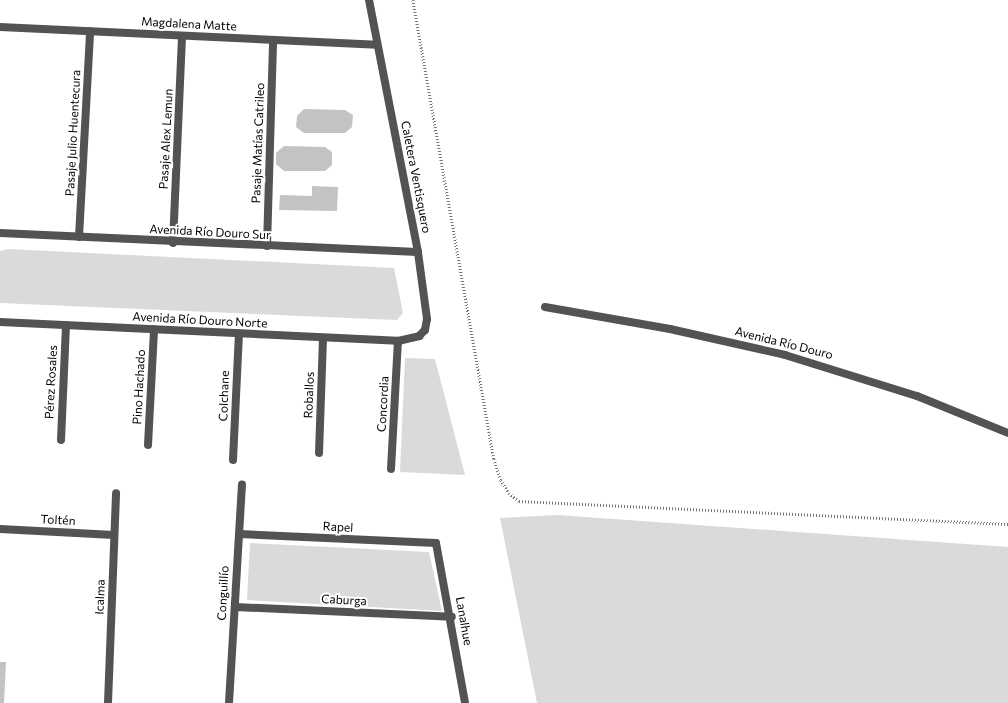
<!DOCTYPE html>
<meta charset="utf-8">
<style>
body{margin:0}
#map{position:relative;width:1008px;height:703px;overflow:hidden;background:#fff;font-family:Commissioner,sans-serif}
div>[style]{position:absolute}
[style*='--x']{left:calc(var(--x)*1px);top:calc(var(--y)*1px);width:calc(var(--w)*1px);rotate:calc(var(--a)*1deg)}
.green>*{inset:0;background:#dadada}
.building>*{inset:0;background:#c3c3c3}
.path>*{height:2.5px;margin-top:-1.25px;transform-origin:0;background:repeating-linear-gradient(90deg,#757575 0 1px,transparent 0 3px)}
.street>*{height:8px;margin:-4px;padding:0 4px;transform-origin:4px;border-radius:4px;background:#535353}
span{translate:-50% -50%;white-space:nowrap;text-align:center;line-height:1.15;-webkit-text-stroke:4px #fff;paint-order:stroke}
.street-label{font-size:12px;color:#000}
</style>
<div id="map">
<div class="green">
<div style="clip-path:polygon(8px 249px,394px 268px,403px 313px,397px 320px,0 303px,0 251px)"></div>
<div style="clip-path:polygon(405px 358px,435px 359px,465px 475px,400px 472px)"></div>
<div style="clip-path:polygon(557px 515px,1008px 547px,1008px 703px,537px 703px,500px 518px)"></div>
<div style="clip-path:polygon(250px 543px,429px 552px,442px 611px,247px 600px)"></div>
</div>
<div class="building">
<div style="clip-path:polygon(304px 109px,345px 110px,353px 115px,352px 127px,345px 133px,304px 133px,296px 127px,297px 116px)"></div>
<div style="clip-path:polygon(284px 146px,325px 147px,332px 152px,332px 165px,325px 171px,284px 171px,276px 164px,276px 153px)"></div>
<div style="clip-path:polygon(312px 186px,338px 187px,337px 211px,279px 210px,280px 195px,312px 196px)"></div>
<div style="clip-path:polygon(0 662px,6px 662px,4px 703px,0 703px)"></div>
</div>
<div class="path">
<div style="--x:413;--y:0;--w:466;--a:80"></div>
<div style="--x:494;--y:459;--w:22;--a:72"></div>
<div style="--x:501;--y:480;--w:15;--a:58"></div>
<div style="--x:509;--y:493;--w:13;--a:39"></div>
<div style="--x:519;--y:501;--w:490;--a:2.7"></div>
</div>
<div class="street">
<div style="--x:0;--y:27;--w:377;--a:2.7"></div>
<div style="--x:0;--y:233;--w:418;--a:2.6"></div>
<div style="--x:79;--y:237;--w:206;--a:-86.9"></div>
<div style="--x:173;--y:243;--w:207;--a:-87.5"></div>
<div style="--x:267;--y:246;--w:205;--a:-88.3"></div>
<div style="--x:545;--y:307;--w:127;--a:10"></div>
<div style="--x:670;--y:329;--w:118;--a:12.7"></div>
<div style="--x:785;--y:355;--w:138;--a:17.3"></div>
<div style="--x:917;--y:396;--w:98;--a:22.1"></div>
<div style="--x:0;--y:322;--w:398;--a:2.7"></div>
<div style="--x:398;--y:341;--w:22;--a:-13"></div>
<div style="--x:419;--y:336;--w:8;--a:-45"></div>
<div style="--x:425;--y:330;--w:11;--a:-80"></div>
<div style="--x:427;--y:319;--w:68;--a:-97.7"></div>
<div style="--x:418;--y:252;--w:257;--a:-101"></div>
<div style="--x:61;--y:440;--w:115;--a:-87.5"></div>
<div style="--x:148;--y:445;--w:116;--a:-87"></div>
<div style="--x:319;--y:453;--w:115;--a:-88"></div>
<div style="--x:233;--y:460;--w:127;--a:-87.3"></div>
<div style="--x:391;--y:469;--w:128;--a:-86.9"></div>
<div style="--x:0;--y:529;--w:114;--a:3"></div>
<div style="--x:239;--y:534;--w:197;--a:2.6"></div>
<div style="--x:436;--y:543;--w:163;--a:79.7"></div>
<div style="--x:235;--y:607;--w:217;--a:2.6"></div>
<div style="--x:108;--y:703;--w:210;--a:-87.8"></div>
<div style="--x:229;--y:703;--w:219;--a:-86.6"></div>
</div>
<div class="street-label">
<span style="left:189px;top:24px;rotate:3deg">Magdalena Matte</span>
<span style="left:73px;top:133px;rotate:-87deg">Pasaje Julio Huentecura</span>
<span style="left:166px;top:139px;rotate:-87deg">Pasaje Alex Lemun</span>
<span style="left:258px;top:143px;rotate:-88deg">Pasaje Matías Catrileo</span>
<span style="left:416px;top:177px;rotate:79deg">Caletera Ventisquero</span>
<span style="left:210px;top:232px;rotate:3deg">Avenida Río Douro Sur</span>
<span style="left:200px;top:320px;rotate:3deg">Avenida Río Douro Norte</span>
<span style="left:784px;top:343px;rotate:14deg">Avenida Río Douro</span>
<span style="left:51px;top:382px;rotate:-87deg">Pérez Rosales</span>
<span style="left:139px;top:387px;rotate:-87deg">Pino Hachado</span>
<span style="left:309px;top:395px;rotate:-88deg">Roballos</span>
<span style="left:224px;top:396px;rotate:-88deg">Colchane</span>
<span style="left:383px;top:404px;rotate:-87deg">Concordia</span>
<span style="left:58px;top:520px;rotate:3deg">Toltén</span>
<span style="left:338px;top:527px;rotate:3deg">Rapel</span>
<span style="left:223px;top:593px;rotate:-87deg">Conguillío</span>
<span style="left:100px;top:597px;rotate:-88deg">Icalma</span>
<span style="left:344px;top:600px;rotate:3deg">Caburga</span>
<span style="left:464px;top:621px;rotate:80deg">Lanalhue</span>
</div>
</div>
